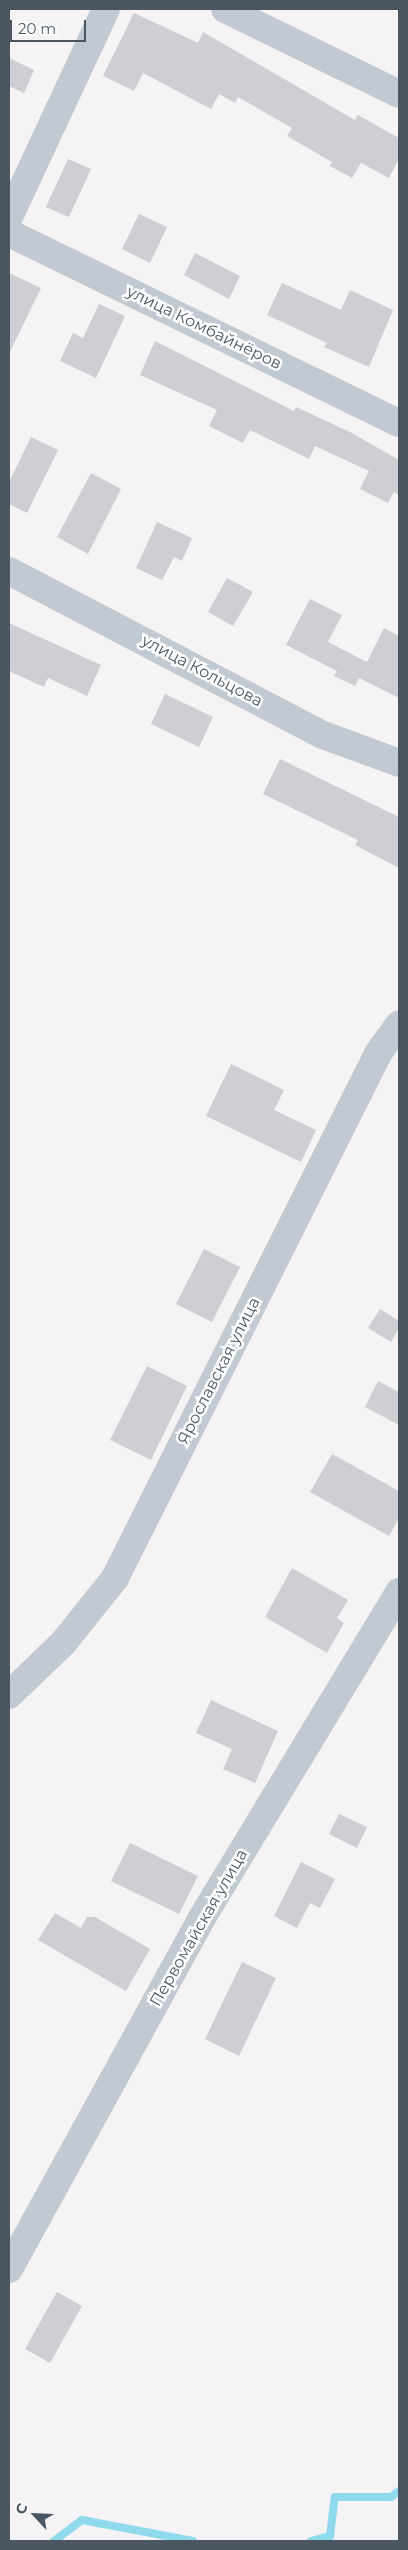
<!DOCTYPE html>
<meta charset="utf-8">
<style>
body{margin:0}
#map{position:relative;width:408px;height:2550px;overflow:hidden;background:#f5f3f3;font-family:Montserrat,sans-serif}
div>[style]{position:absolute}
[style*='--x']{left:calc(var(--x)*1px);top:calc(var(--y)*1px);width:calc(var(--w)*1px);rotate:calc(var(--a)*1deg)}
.stream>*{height:8px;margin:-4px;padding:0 4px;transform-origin:4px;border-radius:4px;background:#90daee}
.building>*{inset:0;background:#cdcfd5}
.minor>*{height:28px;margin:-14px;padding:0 14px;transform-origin:14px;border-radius:14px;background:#c1cad2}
span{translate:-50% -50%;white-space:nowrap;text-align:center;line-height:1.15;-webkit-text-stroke:5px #fff;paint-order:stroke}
.street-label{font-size:16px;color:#4a5661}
.frame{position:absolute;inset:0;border:10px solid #4a5661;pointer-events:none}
.north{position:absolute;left:10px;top:2490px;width:50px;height:50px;-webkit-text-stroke:4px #fff;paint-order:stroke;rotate:295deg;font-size:14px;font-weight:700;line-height:20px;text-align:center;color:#4a5661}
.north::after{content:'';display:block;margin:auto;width:18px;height:22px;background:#4a5661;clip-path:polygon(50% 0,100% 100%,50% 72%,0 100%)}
.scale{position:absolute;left:10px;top:20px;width:76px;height:22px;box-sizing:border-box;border:2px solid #4a5661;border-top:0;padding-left:6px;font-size:15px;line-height:18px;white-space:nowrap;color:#4a5661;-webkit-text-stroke:4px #fff;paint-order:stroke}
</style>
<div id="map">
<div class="stream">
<div style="--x:54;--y:2541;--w:35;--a:-37"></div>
<div style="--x:82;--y:2520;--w:113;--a:10.7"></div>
<div style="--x:311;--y:2541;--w:20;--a:-15"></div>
<div style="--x:330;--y:2536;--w:39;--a:-83"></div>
<div style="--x:335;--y:2497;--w:56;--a:0"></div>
<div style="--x:391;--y:2497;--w:10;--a:-37"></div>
</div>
<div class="building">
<div style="clip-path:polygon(134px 13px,198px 43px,203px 32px,355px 120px,358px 115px,399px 138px,399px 159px,389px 178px,361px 163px,352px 178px,330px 166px,332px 162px,287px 136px,292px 128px,238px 97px,235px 103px,219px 94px,211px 109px,143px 73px,134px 91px,103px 76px)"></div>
<div style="clip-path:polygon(9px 58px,34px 70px,24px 93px,9px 86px)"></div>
<div style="clip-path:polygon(68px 159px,91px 169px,69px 217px,46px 207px)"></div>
<div style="clip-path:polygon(139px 214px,167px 227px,150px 263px,122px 249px)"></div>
<div style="clip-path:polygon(195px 253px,240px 276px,229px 299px,184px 275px)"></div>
<div style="clip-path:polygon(9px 273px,41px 288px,9px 354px)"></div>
<div style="clip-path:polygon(282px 283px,341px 310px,350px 290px,393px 310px,369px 367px,324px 347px,327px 343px,267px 315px)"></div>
<div style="clip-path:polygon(99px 304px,125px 316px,96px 378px,60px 361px,73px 333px,83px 338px)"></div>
<div style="clip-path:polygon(155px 341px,294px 411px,296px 407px,350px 432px,399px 460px,399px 495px,394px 492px,388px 503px,360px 489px,369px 471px,315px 446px,309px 459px,250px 430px,243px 443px,209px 426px,217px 410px,140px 375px)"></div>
<div style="clip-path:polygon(31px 437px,58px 450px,27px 513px,9px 504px,9px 482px)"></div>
<div style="clip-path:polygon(91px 473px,121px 489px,88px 554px,57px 537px)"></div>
<div style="clip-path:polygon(157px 522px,192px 538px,182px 561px,174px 557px,162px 580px,136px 568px)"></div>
<div style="clip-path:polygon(227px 578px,253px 592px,233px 626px,208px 612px)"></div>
<div style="clip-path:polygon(310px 599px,342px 615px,328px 642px,367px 662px,384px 628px,399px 636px,399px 698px,359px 678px,355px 686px,334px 676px,337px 671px,286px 645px)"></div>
<div style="clip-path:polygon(9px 623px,101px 665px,87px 696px,48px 678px,44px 687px,9px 671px)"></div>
<div style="clip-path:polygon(165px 694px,213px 717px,199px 747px,151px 724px)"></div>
<div style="clip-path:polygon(280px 759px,399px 817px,399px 868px,355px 845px,358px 840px,263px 794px)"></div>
<div style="clip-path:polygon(231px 1064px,284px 1090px,274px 1110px,316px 1130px,301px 1162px,206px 1116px)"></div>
<div style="clip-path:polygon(204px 1249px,240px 1267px,212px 1322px,176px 1304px)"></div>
<div style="clip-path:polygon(380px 1309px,399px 1321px,399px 1328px,391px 1342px,368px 1328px)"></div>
<div style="clip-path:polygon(147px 1366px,187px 1386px,151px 1460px,110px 1440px)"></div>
<div style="clip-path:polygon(378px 1381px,399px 1392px,399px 1425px,365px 1407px)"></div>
<div style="clip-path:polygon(332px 1454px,399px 1491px,399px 1518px,389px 1536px,310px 1492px)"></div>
<div style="clip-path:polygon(292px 1568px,348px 1600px,337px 1618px,344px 1623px,327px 1653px,265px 1617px)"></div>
<div style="clip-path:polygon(211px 1700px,278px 1731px,255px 1783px,223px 1769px,232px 1749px,196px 1733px)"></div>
<div style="clip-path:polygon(339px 1814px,367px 1827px,357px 1848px,329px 1834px)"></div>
<div style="clip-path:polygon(130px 1843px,198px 1876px,179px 1914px,111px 1881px)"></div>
<div style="clip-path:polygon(301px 1862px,335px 1879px,320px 1908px,310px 1903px,297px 1928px,274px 1916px)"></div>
<div style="clip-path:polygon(55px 1913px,81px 1928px,87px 1917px,95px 1917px,150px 1949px,126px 1991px,38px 1940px)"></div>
<div style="clip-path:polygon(242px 1962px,276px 1978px,239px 2056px,205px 2039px)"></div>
<div style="clip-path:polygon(57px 2292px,82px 2306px,50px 2363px,25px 2349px)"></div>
</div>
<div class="minor">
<div style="--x:225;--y:9;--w:194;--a:26"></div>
<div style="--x:9;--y:217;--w:230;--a:-65"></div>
<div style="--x:9;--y:233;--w:434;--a:26"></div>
<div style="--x:9;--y:571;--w:354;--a:27.6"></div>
<div style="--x:323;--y:735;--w:81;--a:20.2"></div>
<div style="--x:9;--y:1695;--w:76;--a:-43.9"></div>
<div style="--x:64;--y:1642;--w:82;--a:-51.4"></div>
<div style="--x:115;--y:1578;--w:589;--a:-63.35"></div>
<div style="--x:379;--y:1052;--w:34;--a:-54"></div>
<div style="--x:9;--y:2269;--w:403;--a:-61.2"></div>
<div style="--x:203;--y:1916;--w:379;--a:-58.8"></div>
</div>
<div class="street-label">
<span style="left:204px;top:328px;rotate:26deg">улица Комбайнёров</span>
<span style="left:202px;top:671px;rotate:28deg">улица Кольцова</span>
<span style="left:219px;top:1371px;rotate:-63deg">Ярославская улица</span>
<span style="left:199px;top:1928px;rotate:-60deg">Первомайская улица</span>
</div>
<div class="frame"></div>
<div class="north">С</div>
<div class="scale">20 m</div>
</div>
